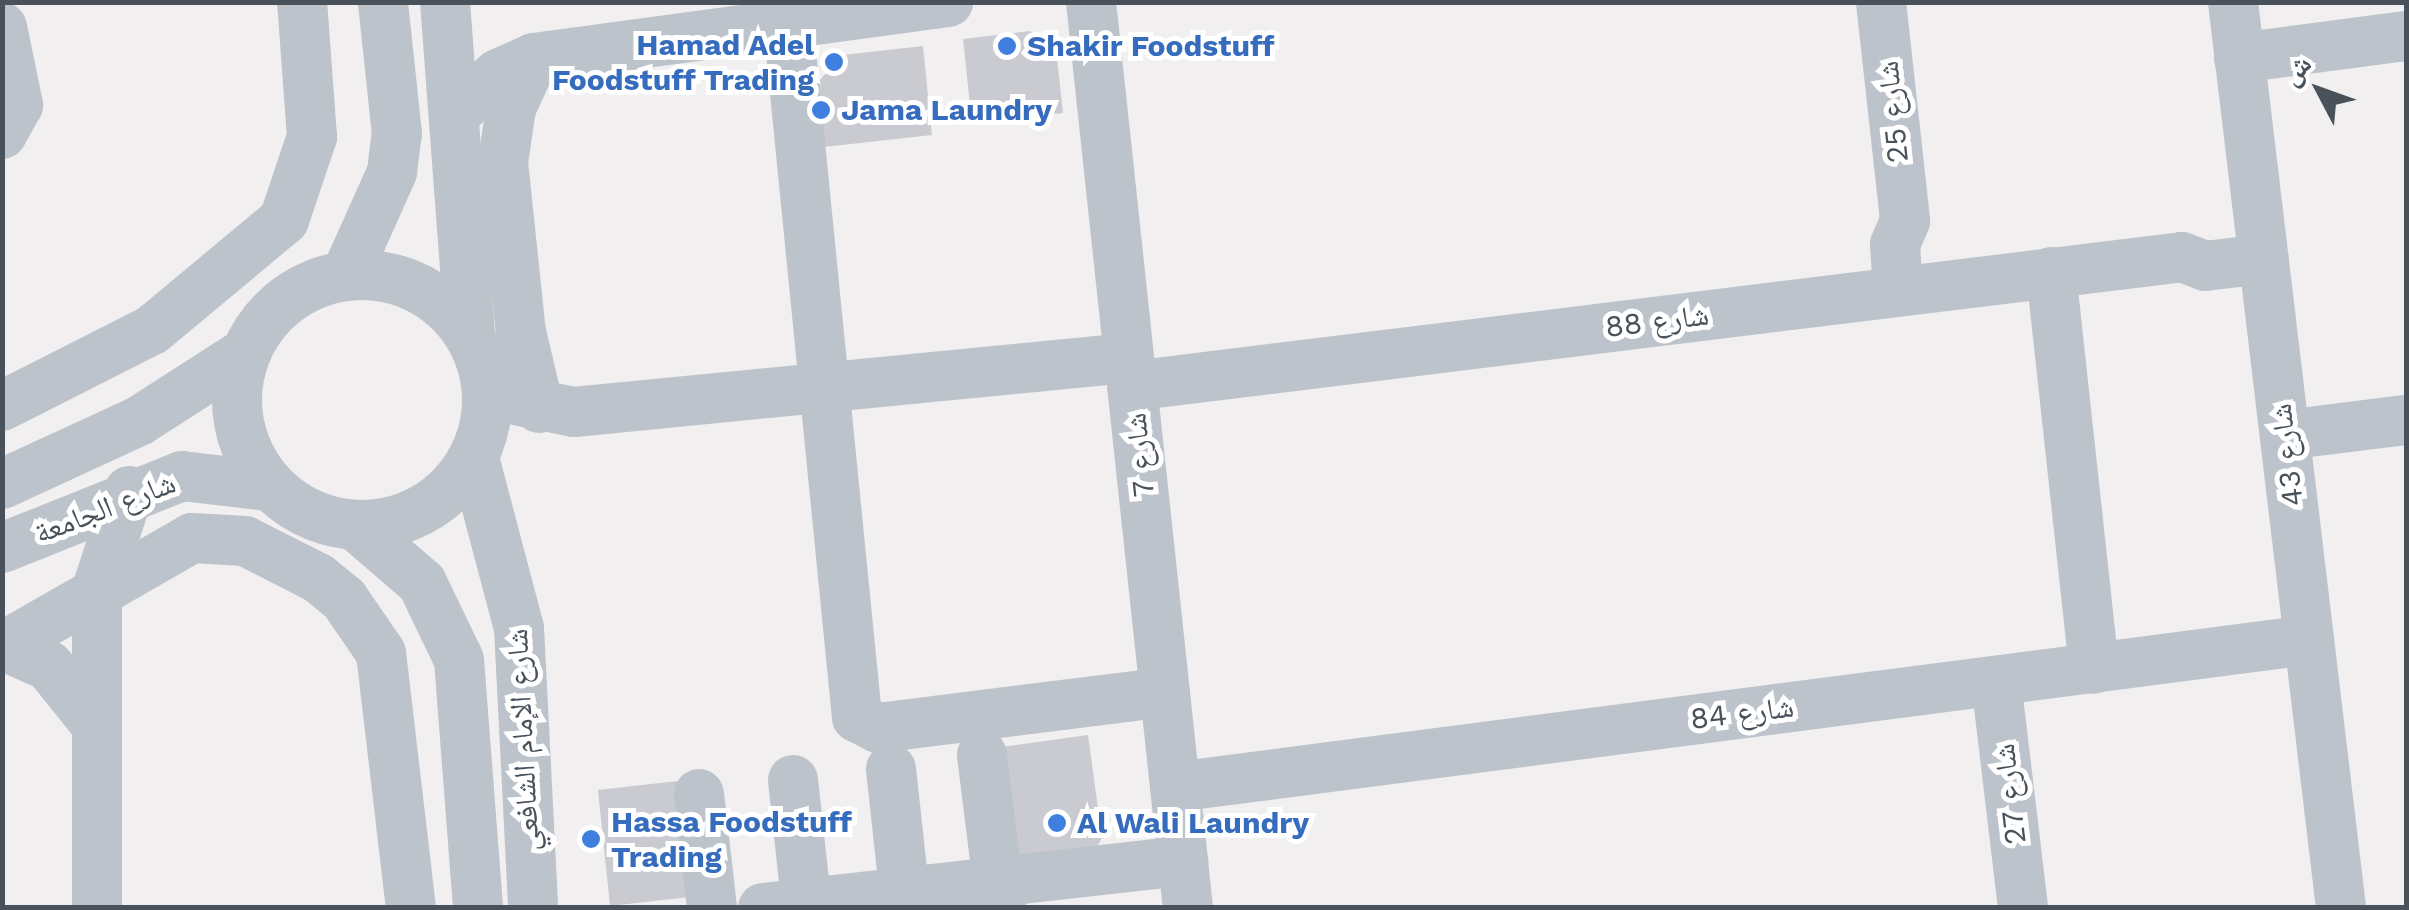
<!DOCTYPE html>
<meta charset="utf-8">
<style>
body{margin:0}
#map{position:relative;width:2409px;height:910px;overflow:hidden;background:#f1efef;font-family:"Work Sans","Noto Naskh Arabic",sans-serif}
div>[style]{position:absolute}
[style*='--x']{left:calc(var(--x)*1px);top:calc(var(--y)*1px);width:calc(var(--w)*1px);rotate:calc(var(--a)*1deg)}
.building>*{inset:0;background:#c9cbd1}
.minor>*{height:50px;margin:-25px;padding:0 25px;transform-origin:25px;border-radius:25px;background:#bcc3cb}
.minor>.ring{margin:-25px;padding:0;box-sizing:content-box;background:none;border:50px solid #bcc3cb;border-radius:50%}
.dots>*{width:28px;height:28px;translate:-50% -50%;box-sizing:border-box;border:5px solid #fff;border-radius:50%}
span{translate:-50% -50%;white-space:nowrap;text-align:center;line-height:1.15;-webkit-text-stroke:10px #fff;paint-order:stroke}
.shop-label{font-size:30px;color:#366cbe;font-weight:700}
.right{translate:-100% -50%;text-align:right}
.left{translate:0 -50%;text-align:left}
.street-label{font-size:30px;color:#49525b}
.frame{position:absolute;inset:0;border:5px solid #49525b;pointer-events:none}
.north{position:absolute;left:2269px;top:40px;width:100px;height:100px;-webkit-text-stroke:8px #fff;paint-order:stroke;rotate:311deg;font-size:28px;font-weight:700;line-height:40px;text-align:center;color:#49525b}
.north::after{content:'';display:block;margin:auto;width:35px;height:45px;background:#49525b;clip-path:polygon(50% 0,100% 100%,50% 72%,0 100%)}
</style>
<div id="map">
<div class="building">
<div style="clip-path:polygon(1030px 31px,1056px 49px,1063px 113px,972px 124px,963px 39px)"></div>
<div style="clip-path:polygon(923px 46px,932px 135px,824px 147px,817px 83px,843px 55px)"></div>
<div style="clip-path:polygon(1088px 735px,1102px 838px,1096px 848px,1017px 862px,1002px 747px)"></div>
<div style="clip-path:polygon(687px 780px,699px 896px,610px 906px,598px 790px)"></div>
</div>
<div class="minor">
<div style="--x:445;--y:2;--w:334;--a:85.7"></div>
<div style="--x:786;--y:2;--w:719;--a:84.33"></div>
<div style="--x:857;--y:717;--w:24;--a:28"></div>
<div style="--x:878;--y:728;--w:289;--a:-7.1"></div>
<div style="--x:1091;--y:2;--w:911;--a:83.89"></div>
<div style="--x:1881;--y:2;--w:220;--a:83.7"></div>
<div style="--x:1905;--y:221;--w:25;--a:113"></div>
<div style="--x:1895;--y:244;--w:48;--a:86.4"></div>
<div style="--x:2233;--y:2;--w:912;--a:83.2"></div>
<div style="--x:2;--y:27;--w:80;--a:78.4"></div>
<div style="--x:18;--y:105;--w:33;--a:119"></div>
<div style="--x:534;--y:58;--w:55;--a:114.7"></div>
<div style="--x:511;--y:108;--w:55;--a:98.4"></div>
<div style="--x:503;--y:162;--w:171;--a:84"></div>
<div style="--x:521;--y:332;--w:78;--a:76.7"></div>
<div style="--x:2239;--y:58;--w:168;--a:-7.5"></div>
<div style="--x:454;--y:115;--w:60;--a:-43"></div>
<div style="--x:498;--y:74;--w:39;--a:-24"></div>
<div style="--x:534;--y:58;--w:418;--a:-7.7"></div>
<div style="--x:2051;--y:272;--w:399;--a:83.8"></div>
<div class="ring" style="left:237px;top:275px;width:200px;height:200px"></div>
<div style="--x:346;--y:275;--w:113;--a:-65.9"></div>
<div style="--x:392;--y:172;--w:38;--a:-83"></div>
<div style="--x:397;--y:134;--w:133;--a:-96.1"></div>
<div style="--x:486;--y:379;--w:40;--a:32.9"></div>
<div style="--x:520;--y:401;--w:55;--a:11.5"></div>
<div style="--x:574;--y:412;--w:557;--a:-5.57"></div>
<div style="--x:1132;--y:386;--w:1058;--a:-7"></div>
<div style="--x:2182;--y:257;--w:25;--a:21"></div>
<div style="--x:2205;--y:266;--w:59;--a:-6.8"></div>
<div style="--x:2;--y:406;--w:168;--a:-26.9"></div>
<div style="--x:152;--y:330;--w:172;--a:-39.8"></div>
<div style="--x:284;--y:220;--w:88;--a:-71.4"></div>
<div style="--x:312;--y:137;--w:135;--a:-94.2"></div>
<div style="--x:2285;--y:435;--w:122;--a:-7.1"></div>
<div style="--x:474;--y:458;--w:176;--a:75.2"></div>
<div style="--x:519;--y:628;--w:280;--a:87.1"></div>
<div style="--x:2;--y:484;--w:151;--a:-24.7"></div>
<div style="--x:139;--y:421;--w:126;--a:-32.7"></div>
<div style="--x:356;--y:526;--w:87;--a:40.8"></div>
<div style="--x:422;--y:583;--w:85;--a:64.3"></div>
<div style="--x:459;--y:660;--w:249;--a:85.6"></div>
<div style="--x:2;--y:548;--w:194;--a:-21.8"></div>
<div style="--x:182;--y:476;--w:88;--a:6.6"></div>
<div style="--x:4;--y:646;--w:49;--a:24"></div>
<div style="--x:49;--y:666;--w:72;--a:51.2"></div>
<div style="--x:2;--y:647;--w:219;--a:-29.8"></div>
<div style="--x:192;--y:538;--w:53;--a:3.2"></div>
<div style="--x:245;--y:541;--w:82;--a:26.9"></div>
<div style="--x:318;--y:578;--w:33;--a:39"></div>
<div style="--x:344;--y:599;--w:65;--a:55.6"></div>
<div style="--x:381;--y:653;--w:257;--a:83.3"></div>
<div style="--x:1996;--y:681;--w:229;--a:83.2"></div>
<div style="--x:982;--y:755;--w:154;--a:82.9"></div>
<div style="--x:891;--y:769;--w:140;--a:83.8"></div>
<div style="--x:793;--y:780;--w:129;--a:83.8"></div>
<div style="--x:1175;--y:787;--w:1143;--a:-7.39"></div>
<div style="--x:699;--y:794;--w:115;--a:83.5"></div>
<div style="--x:97;--y:908;--w:319;--a:-90"></div>
<div style="--x:97;--y:589;--w:103;--a:-71.9"></div>
<div style="--x:763;--y:908;--w:423;--a:-6.4"></div>
</div>
<div class="dots">
<div style="left:1007px;top:46px;background:#3f7fe0"></div>
<div style="left:834px;top:62px;background:#3f7fe0"></div>
<div style="left:821px;top:110px;background:#3f7fe0"></div>
<div style="left:1057px;top:823px;background:#3f7fe0"></div>
<div style="left:591px;top:839px;background:#3f7fe0"></div>
</div>
<div class="shop-label">
<span class="right" style="left:814px;top:62px">Hamad Adel<br>Foodstuff Trading</span>
<span class="left" style="left:1027px;top:46px">Shakir Foodstuff</span>
<span class="left" style="left:841px;top:110px">Jama Laundry</span>
<span class="left" style="left:611px;top:839px">Hassa Foodstuff<br>Trading</span>
<span class="left" style="left:1077px;top:823px">Al Wali Laundry</span>
</div>
<div class="street-label">
<span style="left:1893px;top:112px;rotate:-96deg">شارع 25</span>
<span style="left:1657px;top:321px;rotate:-7deg">شارع 88</span>
<span style="left:1140px;top:455px;rotate:-96deg">شارع 7</span>
<span style="left:2287px;top:455px;rotate:-97deg">شارع 43</span>
<span style="left:105px;top:508px;rotate:-21deg">شارع الجامعة</span>
<span style="left:1742px;top:713px;rotate:-7deg">شارع 84</span>
<span style="left:523px;top:740px;rotate:-93deg">شارع الإمام الشافعي</span>
<span style="left:2010px;top:794px;rotate:-97deg">شارع 27</span>
</div>
<div class="frame"></div>
<div class="north">ش</div>
</div>
